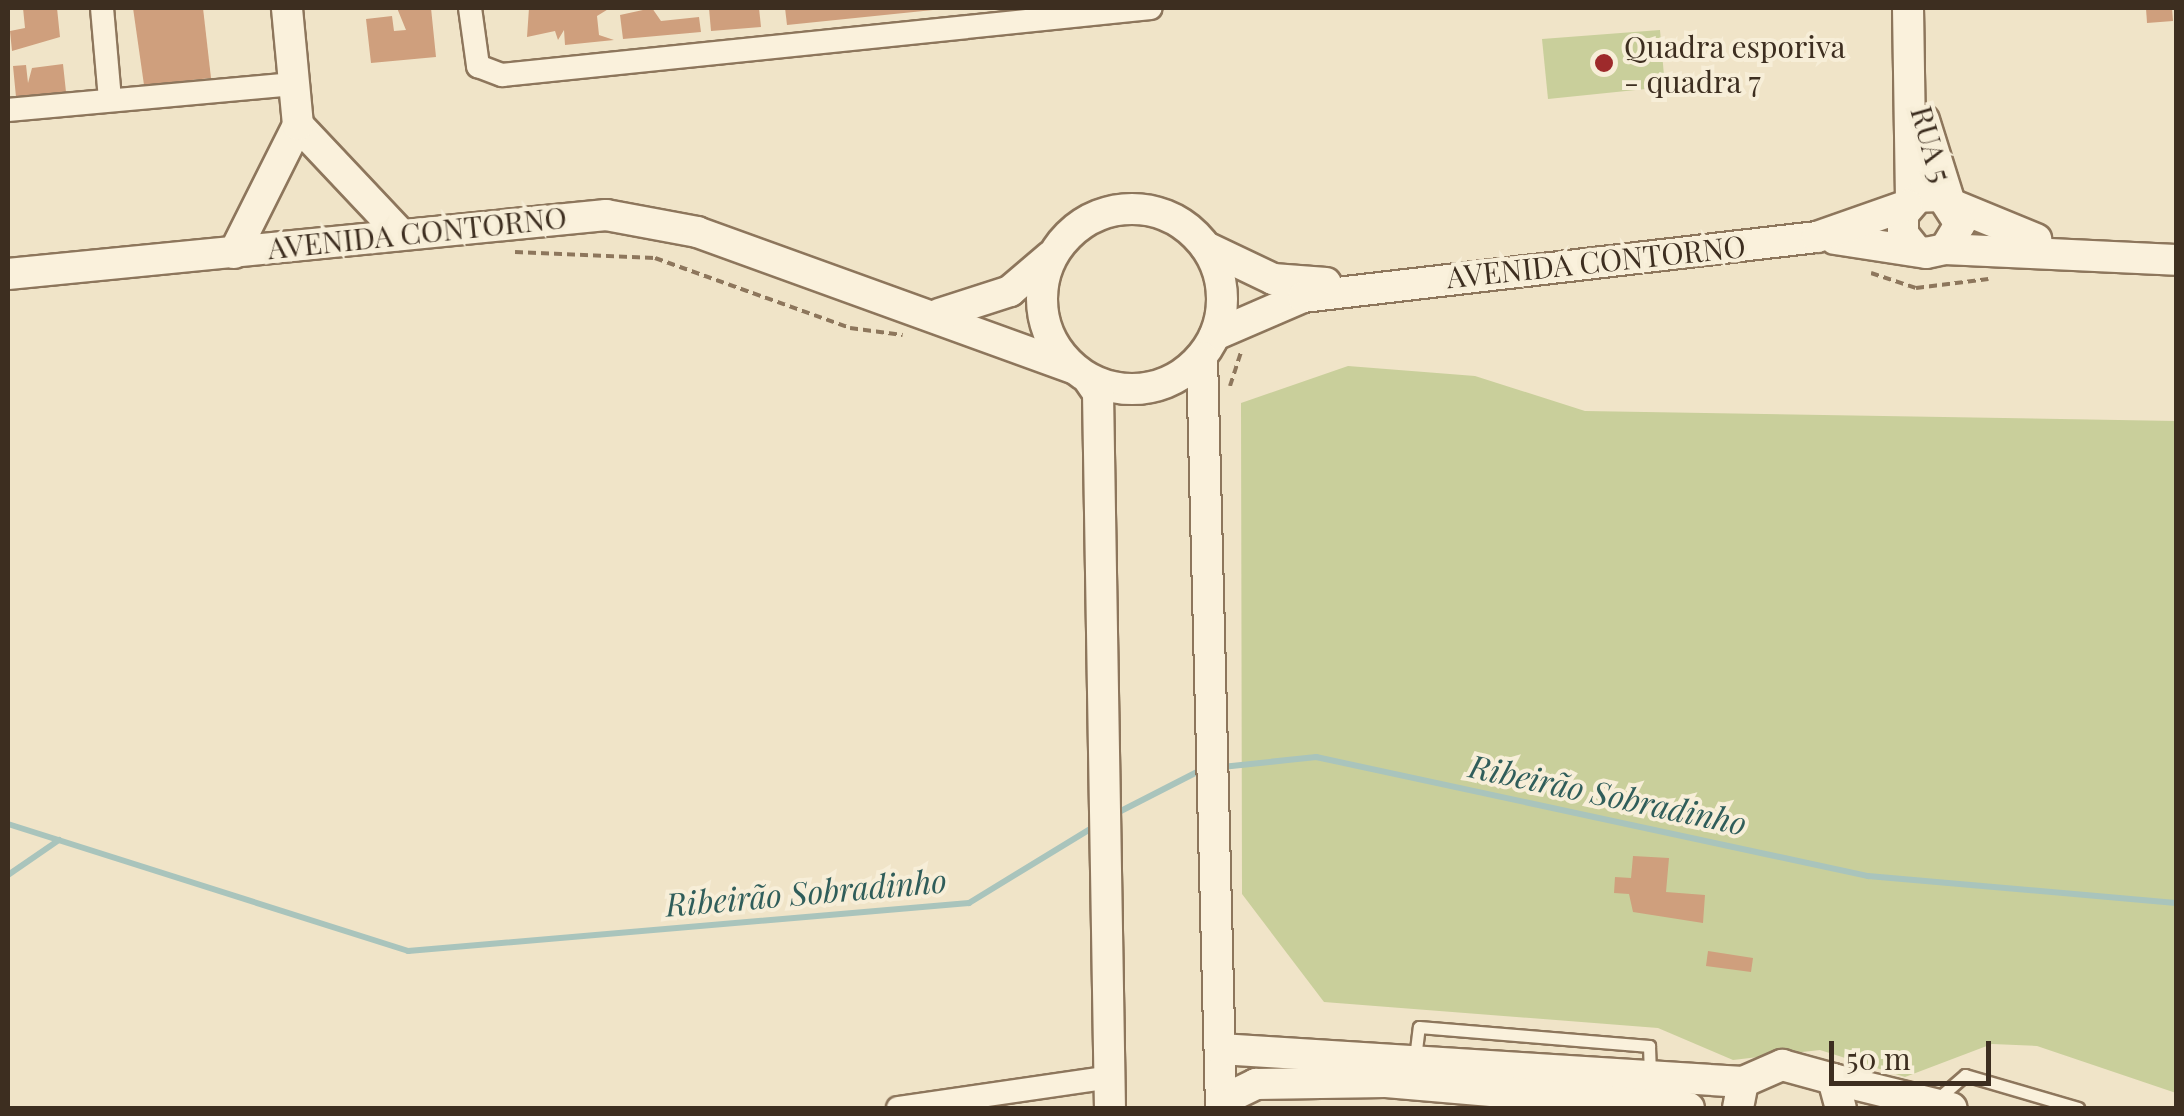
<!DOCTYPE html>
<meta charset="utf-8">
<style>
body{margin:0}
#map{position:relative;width:2184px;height:1116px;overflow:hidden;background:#f0e4c8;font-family:"Playfair Display",serif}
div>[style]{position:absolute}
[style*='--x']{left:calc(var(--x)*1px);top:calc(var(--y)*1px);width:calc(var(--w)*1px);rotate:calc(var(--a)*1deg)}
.green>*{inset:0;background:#c9cf9b}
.stream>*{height:6px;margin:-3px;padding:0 3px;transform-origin:3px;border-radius:3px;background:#a9c4bc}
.building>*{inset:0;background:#cf9f7d}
.path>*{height:4px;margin-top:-2px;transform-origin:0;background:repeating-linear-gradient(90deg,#8d765c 0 8px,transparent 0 13px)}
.roads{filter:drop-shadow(2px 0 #8d765c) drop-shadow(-2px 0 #8d765c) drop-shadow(0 2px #8d765c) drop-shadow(0 -2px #8d765c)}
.lane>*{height:11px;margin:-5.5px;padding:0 5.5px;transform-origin:5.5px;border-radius:5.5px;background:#faf1dc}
.street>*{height:22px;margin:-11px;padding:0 11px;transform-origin:11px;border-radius:11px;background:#faf1dc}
.secondary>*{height:30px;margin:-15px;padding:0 15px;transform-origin:15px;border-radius:15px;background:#faf1dc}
.secondary>.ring{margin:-15px;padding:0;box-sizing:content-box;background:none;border:30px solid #faf1dc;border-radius:50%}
.dots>*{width:28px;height:28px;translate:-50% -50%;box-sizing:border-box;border:5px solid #f7eed8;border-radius:50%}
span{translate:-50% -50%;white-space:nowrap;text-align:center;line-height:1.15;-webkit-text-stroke:8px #f7eed8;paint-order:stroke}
.poi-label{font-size:30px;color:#3d2e20}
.left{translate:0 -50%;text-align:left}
.street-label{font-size:30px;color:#3d2e20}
.water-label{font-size:32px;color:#2f5d5a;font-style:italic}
.frame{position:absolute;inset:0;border:10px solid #3d2e20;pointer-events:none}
.scale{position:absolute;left:1829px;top:1041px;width:162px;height:45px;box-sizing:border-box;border:5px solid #3d2e20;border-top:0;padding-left:12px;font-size:30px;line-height:35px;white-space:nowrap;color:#3d2e20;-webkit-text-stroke:8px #f7eed8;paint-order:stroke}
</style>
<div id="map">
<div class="green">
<div style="clip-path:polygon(1660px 30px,1665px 87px,1548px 99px,1542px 39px)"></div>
<div style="clip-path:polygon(1348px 366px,1475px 376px,1585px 411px,2176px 421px,2176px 1093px,2037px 1046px,1992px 1044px,1905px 1077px,1820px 1050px,1733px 1060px,1658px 1028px,1324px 1002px,1242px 894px,1241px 403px)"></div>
</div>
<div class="stream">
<div style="--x:1222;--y:767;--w:95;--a:-6.1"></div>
<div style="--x:1316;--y:757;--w:565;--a:12.17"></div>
<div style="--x:1868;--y:876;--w:309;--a:5"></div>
<div style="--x:1115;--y:814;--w:101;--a:-27.1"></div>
<div style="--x:8;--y:824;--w:420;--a:17.6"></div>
<div style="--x:408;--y:951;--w:563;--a:-4.89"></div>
<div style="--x:969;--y:903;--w:148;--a:-31.4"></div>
<div style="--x:8;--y:875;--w:62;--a:-34.5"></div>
</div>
<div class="building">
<div style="clip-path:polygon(23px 8px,57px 8px,60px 37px,12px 51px,10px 31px,25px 28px)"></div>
<div style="clip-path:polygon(133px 8px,203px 8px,211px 78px,144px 85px)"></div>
<div style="clip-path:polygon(397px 8px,431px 8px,436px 57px,371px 63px,366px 19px,392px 16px,394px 31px,406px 30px)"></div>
<div style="clip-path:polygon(529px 8px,610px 8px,597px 16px,599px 35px,614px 40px,565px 45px,564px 30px,558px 40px,555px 31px,527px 37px)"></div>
<div style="clip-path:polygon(652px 8px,661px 21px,699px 17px,701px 32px,623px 39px,620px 15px)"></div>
<div style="clip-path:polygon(709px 8px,759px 8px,761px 27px,711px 31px)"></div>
<div style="clip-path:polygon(785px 8px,933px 8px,933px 10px,787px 25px)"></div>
<div style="clip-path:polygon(2146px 8px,2172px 8px,2173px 21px,2147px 23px)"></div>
<div style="clip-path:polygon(63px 64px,66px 92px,16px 97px,13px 66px,26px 65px,28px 83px,32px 68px)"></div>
<div style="clip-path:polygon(1633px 856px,1669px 858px,1666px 892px,1705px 895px,1703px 923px,1633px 912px,1629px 894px,1614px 893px,1615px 877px,1631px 878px)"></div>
<div style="clip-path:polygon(1708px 951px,1753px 958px,1751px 972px,1706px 966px)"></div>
</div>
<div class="path">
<div style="--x:515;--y:252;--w:140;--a:2.5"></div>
<div style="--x:655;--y:258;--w:207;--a:19.7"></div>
<div style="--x:850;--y:328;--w:53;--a:7.5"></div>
<div style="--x:1871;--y:273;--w:47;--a:18.4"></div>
<div style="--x:1916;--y:288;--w:73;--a:-7.1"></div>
<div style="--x:1230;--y:386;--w:35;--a:-72"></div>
<div style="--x:1121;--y:398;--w:56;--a:-8.3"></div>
</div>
<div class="roads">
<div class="lane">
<div style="--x:1415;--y:1058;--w:31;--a:-83"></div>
<div style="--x:1419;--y:1027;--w:231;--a:4.7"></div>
<div style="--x:1649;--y:1046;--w:26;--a:88"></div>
<div style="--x:1934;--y:1102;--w:41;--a:-41.1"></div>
<div style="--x:1965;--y:1075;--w:118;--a:16.3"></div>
</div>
<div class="street">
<div style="--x:102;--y:8;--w:91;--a:85"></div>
<div style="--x:470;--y:8;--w:59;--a:82.1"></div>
<div style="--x:478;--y:66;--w:26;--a:21"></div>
<div style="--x:502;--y:75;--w:652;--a:-5.89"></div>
<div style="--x:8;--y:110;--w:287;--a:-5.2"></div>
<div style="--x:898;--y:1108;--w:214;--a:-8.3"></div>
</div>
<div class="secondary">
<div style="--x:1908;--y:8;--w:193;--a:89.1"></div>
<div style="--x:1924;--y:120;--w:84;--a:72.6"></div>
<div style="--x:298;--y:125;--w:147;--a:46.7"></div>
<div style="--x:1953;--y:205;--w:90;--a:22.3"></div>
<div class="ring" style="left:1042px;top:209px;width:150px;height:150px"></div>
<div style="--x:1835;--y:239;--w:92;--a:8.7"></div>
<div style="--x:1926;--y:253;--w:19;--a:-12"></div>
<div style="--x:1945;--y:249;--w:29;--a:-59"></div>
<div style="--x:1960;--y:224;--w:33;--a:-123"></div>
<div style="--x:1942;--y:196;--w:24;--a:178"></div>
<div style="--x:1918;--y:197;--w:23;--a:131"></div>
<div style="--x:1903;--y:214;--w:20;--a:90"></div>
<div style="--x:1903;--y:234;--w:21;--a:51"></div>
<div style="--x:1206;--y:247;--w:74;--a:25.5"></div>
<div style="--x:1273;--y:279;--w:53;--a:4.3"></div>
<div style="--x:1945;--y:249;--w:231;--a:2.7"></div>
<div style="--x:234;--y:253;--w:143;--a:-63.4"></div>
<div style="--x:298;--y:125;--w:118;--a:-95.4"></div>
<div style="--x:8;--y:274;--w:601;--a:-5.63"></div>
<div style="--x:606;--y:215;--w:93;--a:10.6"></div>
<div style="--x:697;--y:232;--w:400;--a:19.9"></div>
<div style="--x:939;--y:314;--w:75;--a:-17.9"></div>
<div style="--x:1010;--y:291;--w:54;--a:-40.5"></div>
<div style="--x:1215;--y:335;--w:96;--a:-23.4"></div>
<div style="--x:1303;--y:297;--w:517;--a:-6.66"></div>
<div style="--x:1817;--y:237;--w:96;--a:-19.4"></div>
<div style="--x:1202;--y:357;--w:751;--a:88.55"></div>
<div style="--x:1089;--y:380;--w:16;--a:55"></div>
<div style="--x:1098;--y:393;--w:715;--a:89.04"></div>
<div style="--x:1220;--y:1049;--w:524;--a:3.61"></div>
<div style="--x:1833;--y:1079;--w:122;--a:13.8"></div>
<div style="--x:1221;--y:1101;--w:39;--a:-26"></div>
<div style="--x:1256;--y:1084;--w:130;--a:-0.9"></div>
<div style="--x:1386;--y:1082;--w:304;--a:4.9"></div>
<div style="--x:1738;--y:1108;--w:26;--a:-79"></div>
<div style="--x:1743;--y:1082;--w:43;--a:-23.6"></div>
<div style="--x:1782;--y:1065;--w:53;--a:15.4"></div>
<div style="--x:1833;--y:1079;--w:30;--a:75"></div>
</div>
</div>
<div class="dots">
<div style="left:1604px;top:63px;background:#9e2a2b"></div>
</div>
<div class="poi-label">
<span class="left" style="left:1624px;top:63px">Quadra esporiva<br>- quadra 7</span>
</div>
<div class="street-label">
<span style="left:1932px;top:144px;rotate:74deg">RUA 5</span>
<span style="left:417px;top:232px;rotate:-6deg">AVENIDA CONTORNO</span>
<span style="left:1596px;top:261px;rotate:-6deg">AVENIDA CONTORNO</span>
</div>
<div class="water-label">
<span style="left:1608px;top:794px;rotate:12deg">Ribeirão Sobradinho</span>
<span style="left:806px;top:892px;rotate:-5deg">Ribeirão Sobradinho</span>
</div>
<div class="frame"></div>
<div class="scale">50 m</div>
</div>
